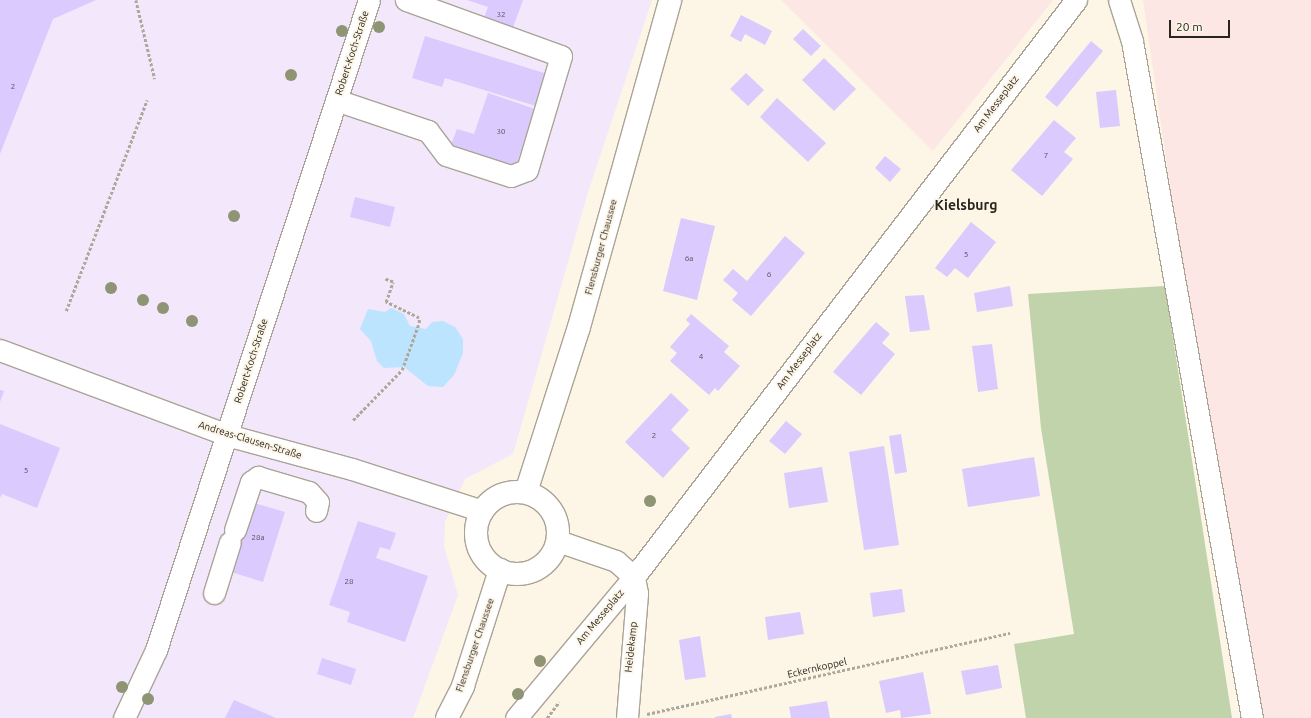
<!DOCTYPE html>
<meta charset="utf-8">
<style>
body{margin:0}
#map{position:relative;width:1311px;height:718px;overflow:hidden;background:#fdf5e6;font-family:Ubuntu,sans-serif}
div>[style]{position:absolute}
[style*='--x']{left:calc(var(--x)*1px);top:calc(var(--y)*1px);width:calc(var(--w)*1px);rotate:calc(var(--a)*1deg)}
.commercial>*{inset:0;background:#f3e7fb}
.industrial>*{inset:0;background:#fce7e4}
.green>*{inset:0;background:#c1d3ab}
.water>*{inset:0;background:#bce4fe}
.building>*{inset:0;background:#dacafe}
.path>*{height:2.5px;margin-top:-1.25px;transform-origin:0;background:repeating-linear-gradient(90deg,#aea89c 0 3px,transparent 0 5px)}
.roads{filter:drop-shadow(1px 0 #aba496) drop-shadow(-1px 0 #aba496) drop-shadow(0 1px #aba496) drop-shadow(0 -1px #aba496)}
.minor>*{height:21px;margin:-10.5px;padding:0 10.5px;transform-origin:10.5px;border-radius:10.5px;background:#fff}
.major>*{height:22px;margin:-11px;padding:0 11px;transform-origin:11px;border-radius:11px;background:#fff}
.major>.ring{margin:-11px;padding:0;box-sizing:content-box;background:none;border:22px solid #fff;border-radius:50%}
.trees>*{width:12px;height:12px;margin:-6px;border-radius:50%;background:#8e9474}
span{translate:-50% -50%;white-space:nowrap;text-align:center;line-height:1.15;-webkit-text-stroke:3.5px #fdf5e6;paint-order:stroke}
.number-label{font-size:8px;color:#544e57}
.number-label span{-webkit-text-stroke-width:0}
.street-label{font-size:10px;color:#28251f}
.district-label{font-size:14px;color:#28251f;font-weight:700}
.scale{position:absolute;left:1169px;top:20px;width:61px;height:18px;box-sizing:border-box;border:2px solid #28251f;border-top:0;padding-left:5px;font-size:12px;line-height:14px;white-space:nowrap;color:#28251f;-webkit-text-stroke:3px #fdf5e6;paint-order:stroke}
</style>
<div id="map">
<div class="commercial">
<div style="clip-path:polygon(0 0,652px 0,588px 192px,513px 454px,465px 479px,445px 522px,444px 546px,458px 595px,413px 718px,0 718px)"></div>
</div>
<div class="industrial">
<div style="clip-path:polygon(781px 0,1053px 0,933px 151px)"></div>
<div style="clip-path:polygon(1143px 0,1311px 0,1311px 718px,1256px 718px,1184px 282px)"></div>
</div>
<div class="green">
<div style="clip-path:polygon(1165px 286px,1232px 718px,1026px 718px,1014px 644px,1074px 634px,1041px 428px,1028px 294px)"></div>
</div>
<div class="water">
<div style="clip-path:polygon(391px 308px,404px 314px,410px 326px,426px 329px,432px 322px,443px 321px,455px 327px,463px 339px,463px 353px,454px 375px,443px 387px,428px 386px,404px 367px,384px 368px,377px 361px,371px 341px,360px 329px,368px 309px,385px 312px)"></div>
</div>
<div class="building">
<div style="clip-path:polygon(0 0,96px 0,53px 19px,0 154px)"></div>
<div style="clip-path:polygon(467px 0,523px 0,511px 33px,482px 23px,488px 7px)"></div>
<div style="clip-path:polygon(741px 15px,772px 31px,765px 45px,745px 34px,741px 42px,730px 36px)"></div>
<div style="clip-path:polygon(803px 29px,821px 46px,811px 56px,793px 39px)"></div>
<div style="clip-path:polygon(425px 36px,547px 74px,536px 106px,445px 78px,442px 87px,412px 78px)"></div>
<div style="clip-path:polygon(1091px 41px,1103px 51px,1057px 107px,1045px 97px)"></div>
<div style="clip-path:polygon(824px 58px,856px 89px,834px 111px,802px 80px)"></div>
<div style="clip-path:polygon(746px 73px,764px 90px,748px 106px,730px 89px)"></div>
<div style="clip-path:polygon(1116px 90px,1120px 126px,1100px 128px,1096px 92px)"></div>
<div style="clip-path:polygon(488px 93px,535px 109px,514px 172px,449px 150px,457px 129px,474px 134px)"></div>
<div style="clip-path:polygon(777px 98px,826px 143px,808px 162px,760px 117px)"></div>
<div style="clip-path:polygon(1054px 120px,1076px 138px,1064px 152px,1073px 159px,1042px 196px,1011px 170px)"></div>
<div style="clip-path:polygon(885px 156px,901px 169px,890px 182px,875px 168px)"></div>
<div style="clip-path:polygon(355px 197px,395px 207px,390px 227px,350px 217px)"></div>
<div style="clip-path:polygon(681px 218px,715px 226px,697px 300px,663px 291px)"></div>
<div style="clip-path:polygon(971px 222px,996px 242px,968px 278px,955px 268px,947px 277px,935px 268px)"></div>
<div style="clip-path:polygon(785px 236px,805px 253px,751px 316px,732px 300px,738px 293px,723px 280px,733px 269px,747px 281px)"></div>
<div style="clip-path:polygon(1010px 286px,1013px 306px,977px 312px,974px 293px)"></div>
<div style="clip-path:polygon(924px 295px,930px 330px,910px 332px,905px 296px)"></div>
<div style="clip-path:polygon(691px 314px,729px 346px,724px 352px,740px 366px,718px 391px,715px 388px,709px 395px,670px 361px,677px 353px,670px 347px,690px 324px,686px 320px)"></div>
<div style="clip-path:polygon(876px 322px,890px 334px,882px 343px,895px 354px,861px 395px,833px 372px)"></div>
<div style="clip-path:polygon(992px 344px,998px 389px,978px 392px,972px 346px)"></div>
<div style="clip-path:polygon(0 390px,4px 391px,0 402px)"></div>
<div style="clip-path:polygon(671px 393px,689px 410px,671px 430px,690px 448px,663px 478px,625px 442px)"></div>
<div style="clip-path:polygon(786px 421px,802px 434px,785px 454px,769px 441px)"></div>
<div style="clip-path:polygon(0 424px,60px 448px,37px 508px,2px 494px,0 498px)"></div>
<div style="clip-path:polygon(901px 434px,907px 472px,895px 474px,889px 436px)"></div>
<div style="clip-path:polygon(884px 446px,899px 545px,864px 550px,849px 452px)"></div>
<div style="clip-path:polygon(1034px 457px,1040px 496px,968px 507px,962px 469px)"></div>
<div style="clip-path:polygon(822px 467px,828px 502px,789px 508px,784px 473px)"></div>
<div style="clip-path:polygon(251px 502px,285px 512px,263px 582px,228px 571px)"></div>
<div style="clip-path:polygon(358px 521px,396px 533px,390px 550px,380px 547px,376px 558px,428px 576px,405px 642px,347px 622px,350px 612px,329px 605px)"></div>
<div style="clip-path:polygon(902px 589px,905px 612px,873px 617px,870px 593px)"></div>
<div style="clip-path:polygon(800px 612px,804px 634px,768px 640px,765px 617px)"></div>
<div style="clip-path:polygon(700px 636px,706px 677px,685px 680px,679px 640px)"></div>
<div style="clip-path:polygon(322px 658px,356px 669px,351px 685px,317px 674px)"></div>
<div style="clip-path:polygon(998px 665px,1002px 688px,966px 695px,961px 671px)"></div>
<div style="clip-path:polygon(923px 672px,931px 714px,901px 718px,900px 710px,886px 713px,879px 681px)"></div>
<div style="clip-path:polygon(234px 700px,276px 718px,225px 718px)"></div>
<div style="clip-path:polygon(827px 701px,830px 718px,791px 718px,789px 707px)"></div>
<div style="clip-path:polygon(731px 714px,732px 718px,715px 718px,715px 717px)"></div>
</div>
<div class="path">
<div style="--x:136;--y:0;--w:81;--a:76.5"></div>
<div style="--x:66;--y:311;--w:226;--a:-69"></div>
<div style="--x:353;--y:420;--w:70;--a:-45.6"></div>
<div style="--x:402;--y:370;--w:50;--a:-70.1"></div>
<div style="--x:419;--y:323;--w:5;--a:-90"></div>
<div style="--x:419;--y:318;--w:37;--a:-154"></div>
<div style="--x:386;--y:302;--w:21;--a:-71"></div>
<div style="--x:393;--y:282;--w:9;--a:-159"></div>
<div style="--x:647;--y:714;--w:372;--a:-12.6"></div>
<div style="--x:547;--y:718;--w:20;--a:-53"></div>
</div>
<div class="roads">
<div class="minor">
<div style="--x:1119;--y:0;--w:43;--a:72.4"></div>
<div style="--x:1132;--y:41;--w:688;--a:79.95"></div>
<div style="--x:336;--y:100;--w:97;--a:18.6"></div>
<div style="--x:428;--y:131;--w:30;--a:53"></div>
<div style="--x:446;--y:155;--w:68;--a:17.9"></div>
<div style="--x:511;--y:176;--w:17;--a:-21"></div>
<div style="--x:527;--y:170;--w:119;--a:-73.4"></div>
<div style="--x:561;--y:56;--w:165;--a:-160.1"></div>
<div style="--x:0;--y:350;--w:242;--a:20.5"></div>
<div style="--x:227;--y:435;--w:130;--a:15.2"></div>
<div style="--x:352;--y:469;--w:137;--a:17.9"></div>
<div style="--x:235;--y:530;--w:51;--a:-71.6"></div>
<div style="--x:251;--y:482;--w:9;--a:-36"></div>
<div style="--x:258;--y:477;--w:53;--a:16.4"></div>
<div style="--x:309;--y:492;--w:13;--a:48"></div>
<div style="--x:318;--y:502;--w:9;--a:103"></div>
<div style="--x:558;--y:541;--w:61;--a:19"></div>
<div style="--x:616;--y:561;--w:24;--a:42"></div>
<div style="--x:214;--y:593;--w:53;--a:-72.6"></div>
<div style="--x:124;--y:718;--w:75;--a:-64.8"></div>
<div style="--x:156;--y:650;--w:684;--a:-71.86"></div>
<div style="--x:516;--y:718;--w:184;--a:-50.1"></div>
<div style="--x:634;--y:577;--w:727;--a:-52.55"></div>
<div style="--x:627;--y:718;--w:125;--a:-85.4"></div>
<div style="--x:637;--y:593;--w:16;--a:-101"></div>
</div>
<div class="major">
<div style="--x:526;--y:492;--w:173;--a:-72.2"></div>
<div style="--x:579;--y:327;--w:339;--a:-74.4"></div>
<div class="ring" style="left:476px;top:492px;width:60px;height:60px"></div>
<div style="--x:447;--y:718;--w:36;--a:-63"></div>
<div style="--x:463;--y:686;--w:122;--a:-72.3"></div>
</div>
</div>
<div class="trees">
<div style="left:379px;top:27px"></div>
<div style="left:342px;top:31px"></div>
<div style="left:291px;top:75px"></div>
<div style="left:234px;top:216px"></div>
<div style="left:111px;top:288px"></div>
<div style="left:143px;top:300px"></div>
<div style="left:163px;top:308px"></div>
<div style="left:192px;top:321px"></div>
<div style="left:650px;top:501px"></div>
<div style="left:540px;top:661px"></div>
<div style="left:122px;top:687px"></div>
<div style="left:518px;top:694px"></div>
<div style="left:148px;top:699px"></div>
</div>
<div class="number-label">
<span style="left:501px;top:15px">32</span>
<span style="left:13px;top:87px">2</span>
<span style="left:501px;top:132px">30</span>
<span style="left:1046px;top:156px">7</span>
<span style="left:966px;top:255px">5</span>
<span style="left:689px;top:259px">6a</span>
<span style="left:769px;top:275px">6</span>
<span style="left:701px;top:357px">4</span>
<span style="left:654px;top:436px">2</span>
<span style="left:26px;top:471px">5</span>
<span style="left:258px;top:538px">28a</span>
<span style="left:349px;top:582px">28</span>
</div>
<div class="street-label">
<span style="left:352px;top:53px;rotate:-72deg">Robert-Koch-Straße</span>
<span style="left:996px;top:104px;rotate:-53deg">Am Messeplatz</span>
<span style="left:601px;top:247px;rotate:-75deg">Flensburger Chaussee</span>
<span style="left:251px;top:361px;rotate:-72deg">Robert-Koch-Straße</span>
<span style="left:799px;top:361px;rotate:-53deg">Am Messeplatz</span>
<span style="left:250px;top:440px;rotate:17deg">Andreas-Clausen-Straße</span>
<span style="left:600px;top:617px;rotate:-50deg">Am Messeplatz</span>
<span style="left:475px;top:645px;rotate:-71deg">Flensburger Chaussee</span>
<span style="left:631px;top:647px;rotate:-84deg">Heidekamp</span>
<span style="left:817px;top:668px;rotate:-13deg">Eckernkoppel</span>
</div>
<div class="district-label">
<span style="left:966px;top:205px">Kielsburg</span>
</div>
<div class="scale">20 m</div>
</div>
